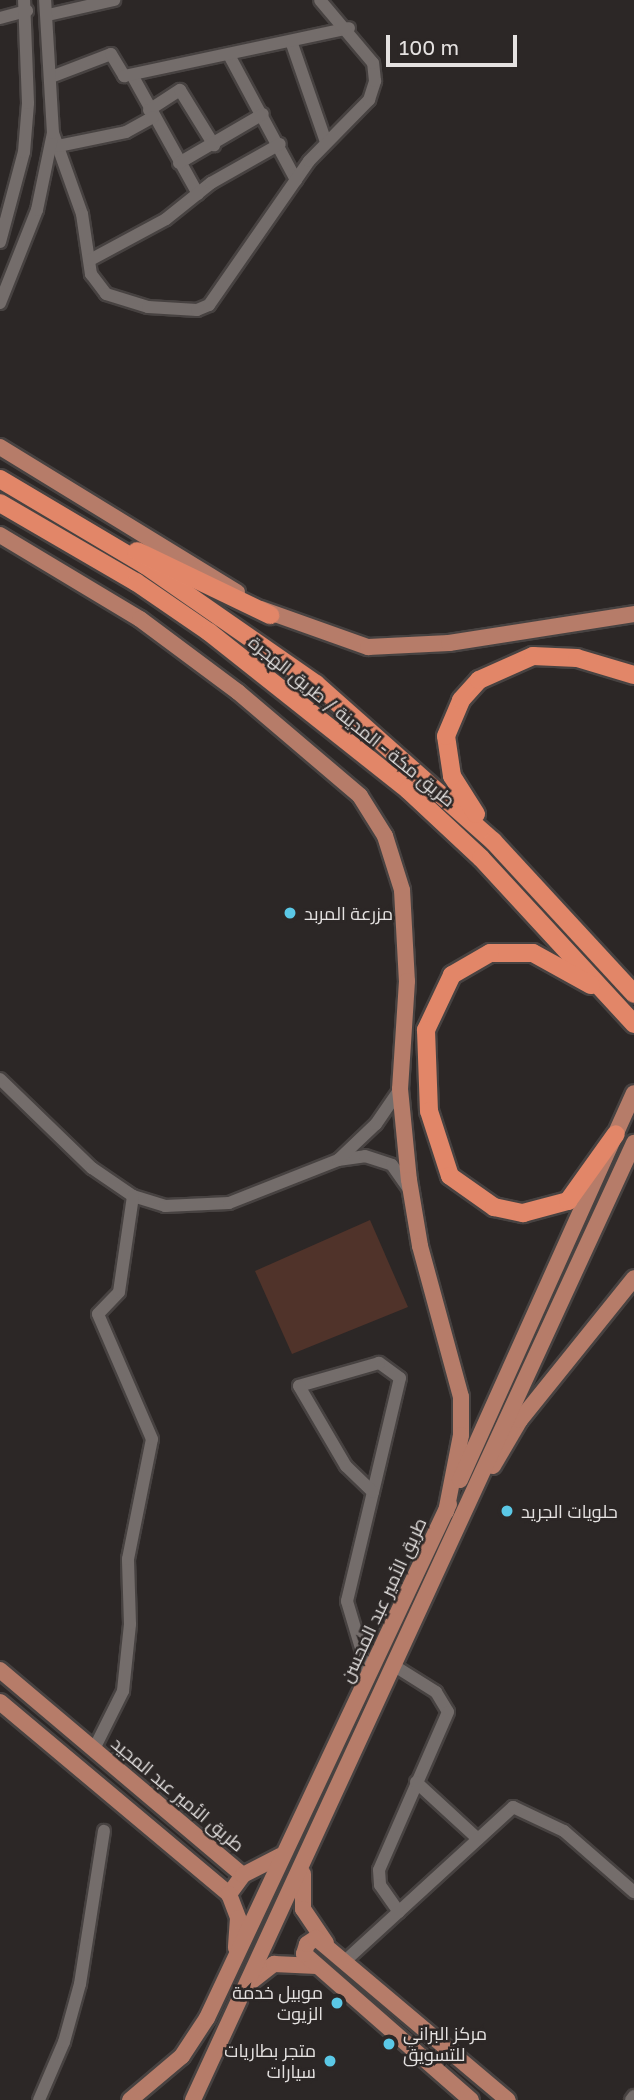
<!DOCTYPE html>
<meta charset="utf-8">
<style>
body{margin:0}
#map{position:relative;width:634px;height:2100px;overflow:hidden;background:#2c2726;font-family:"Golos Text",Cairo,sans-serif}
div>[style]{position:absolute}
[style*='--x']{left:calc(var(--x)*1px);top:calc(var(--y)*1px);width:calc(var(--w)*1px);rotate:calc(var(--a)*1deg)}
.green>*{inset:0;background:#50332a}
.roads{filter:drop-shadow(2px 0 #474241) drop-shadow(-2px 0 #474241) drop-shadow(0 2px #474241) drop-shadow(0 -2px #474241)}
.minor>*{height:12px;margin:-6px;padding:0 6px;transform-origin:6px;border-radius:6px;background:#746d6b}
.major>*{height:16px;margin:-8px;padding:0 8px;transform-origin:8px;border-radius:8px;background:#b67c69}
.highway>*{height:18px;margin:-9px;padding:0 9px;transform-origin:9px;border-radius:9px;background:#e28668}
.dots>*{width:19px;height:19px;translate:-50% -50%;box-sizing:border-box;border:4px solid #2c2726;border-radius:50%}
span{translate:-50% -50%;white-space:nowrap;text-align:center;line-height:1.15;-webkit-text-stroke:5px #2c2726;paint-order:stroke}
.street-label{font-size:18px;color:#e5e2e1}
.poi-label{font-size:18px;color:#e5e2e1}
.left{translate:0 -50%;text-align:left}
.right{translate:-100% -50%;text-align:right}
.scale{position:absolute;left:386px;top:35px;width:131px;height:32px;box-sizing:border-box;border:4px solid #e5e2e1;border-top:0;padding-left:9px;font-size:21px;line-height:24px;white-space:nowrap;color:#e5e2e1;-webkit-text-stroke:5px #2c2726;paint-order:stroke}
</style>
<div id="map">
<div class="green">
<div style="clip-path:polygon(370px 1220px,408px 1307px,292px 1354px,255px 1271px)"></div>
</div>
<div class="roads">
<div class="minor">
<div style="--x:48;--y:15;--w:68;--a:-12.8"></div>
<div style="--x:0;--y:18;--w:28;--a:-15"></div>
<div style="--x:291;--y:41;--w:107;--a:70.9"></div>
<div style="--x:229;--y:55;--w:142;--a:61.8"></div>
<div style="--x:132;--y:75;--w:136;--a:61"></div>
<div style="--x:51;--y:77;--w:64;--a:-21"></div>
<div style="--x:111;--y:54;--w:26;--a:59"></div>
<div style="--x:124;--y:76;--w:230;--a:-12"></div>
<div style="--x:149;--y:110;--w:37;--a:-33"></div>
<div style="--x:180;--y:90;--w:65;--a:58.3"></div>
<div style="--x:53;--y:133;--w:86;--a:70.3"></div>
<div style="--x:82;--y:214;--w:61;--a:81.5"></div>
<div style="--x:91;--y:274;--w:25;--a:53"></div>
<div style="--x:106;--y:294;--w:44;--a:17.2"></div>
<div style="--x:148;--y:307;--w:49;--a:3.5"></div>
<div style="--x:197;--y:310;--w:13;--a:-23"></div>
<div style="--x:209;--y:305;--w:175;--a:-55.2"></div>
<div style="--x:309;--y:161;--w:86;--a:-45.5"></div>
<div style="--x:369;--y:100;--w:20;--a:-72"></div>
<div style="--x:375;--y:81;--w:18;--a:-96"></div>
<div style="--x:373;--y:63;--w:82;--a:-130.1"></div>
<div style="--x:58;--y:146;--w:69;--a:-11.6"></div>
<div style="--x:126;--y:132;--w:31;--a:-29"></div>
<div style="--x:179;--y:163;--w:97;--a:-30.3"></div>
<div style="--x:0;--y:242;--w:93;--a:-75.1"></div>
<div style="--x:24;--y:152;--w:49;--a:-85.3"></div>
<div style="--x:28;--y:103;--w:103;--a:-92.2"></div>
<div style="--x:90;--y:260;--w:86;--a:-28.3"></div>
<div style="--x:166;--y:219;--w:58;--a:-38.7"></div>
<div style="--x:211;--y:183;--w:79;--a:-29.5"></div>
<div style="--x:0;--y:303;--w:100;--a:-68.3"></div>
<div style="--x:37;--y:210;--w:79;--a:-78.3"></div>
<div style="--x:53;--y:133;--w:133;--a:-93.4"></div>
<div style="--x:0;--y:1079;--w:128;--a:44.1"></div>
<div style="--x:92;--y:1168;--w:50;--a:34.3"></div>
<div style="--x:133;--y:1196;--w:34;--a:17"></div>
<div style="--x:165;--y:1206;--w:64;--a:-2.7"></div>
<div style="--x:229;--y:1203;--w:117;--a:-21.5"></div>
<div style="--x:338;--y:1160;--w:27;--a:-8"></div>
<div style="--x:365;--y:1156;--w:28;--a:18"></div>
<div style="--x:392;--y:1165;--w:33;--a:55"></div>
<div style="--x:338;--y:1160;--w:52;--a:-43.5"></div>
<div style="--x:376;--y:1124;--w:42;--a:-55.6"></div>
<div style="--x:393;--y:1665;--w:51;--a:32.1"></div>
<div style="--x:436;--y:1692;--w:23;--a:59"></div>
<div style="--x:448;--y:1712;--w:172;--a:113.6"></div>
<div style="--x:379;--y:1870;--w:15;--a:86"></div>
<div style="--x:380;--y:1885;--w:33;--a:55"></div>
<div style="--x:369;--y:1675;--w:77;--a:-106.6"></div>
<div style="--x:347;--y:1601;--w:112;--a:-76.6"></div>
<div style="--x:373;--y:1492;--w:117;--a:-76.7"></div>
<div style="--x:400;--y:1378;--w:26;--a:-144"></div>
<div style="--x:379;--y:1363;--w:83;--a:164"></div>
<div style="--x:299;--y:1386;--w:93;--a:59.6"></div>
<div style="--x:346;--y:1466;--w:37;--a:44"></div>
<div style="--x:94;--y:1749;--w:65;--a:-63.4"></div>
<div style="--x:123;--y:1691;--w:67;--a:-84"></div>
<div style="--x:130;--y:1624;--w:65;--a:-91.8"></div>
<div style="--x:128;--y:1559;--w:122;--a:-78.7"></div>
<div style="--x:152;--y:1439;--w:136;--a:-113.4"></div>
<div style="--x:98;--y:1314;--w:30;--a:-46"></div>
<div style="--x:119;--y:1292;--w:97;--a:-81.7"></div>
<div style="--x:416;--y:1782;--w:84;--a:42.6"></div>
<div style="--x:345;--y:1961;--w:228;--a:-42.5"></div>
<div style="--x:513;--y:1807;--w:56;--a:25.2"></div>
<div style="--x:564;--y:1831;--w:93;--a:41.1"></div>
<div style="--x:39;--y:2100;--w:63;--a:-66.7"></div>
<div style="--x:64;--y:2042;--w:60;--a:-74.6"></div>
<div style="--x:80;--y:1984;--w:155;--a:-81.1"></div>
<div style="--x:631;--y:2100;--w:5;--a:-53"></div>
</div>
<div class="major">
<div style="--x:0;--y:447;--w:278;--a:31.5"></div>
<div style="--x:0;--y:535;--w:163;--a:31"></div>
<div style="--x:140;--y:619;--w:122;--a:36.7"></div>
<div style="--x:238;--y:692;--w:160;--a:40.4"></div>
<div style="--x:360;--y:796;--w:47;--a:58"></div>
<div style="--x:385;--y:836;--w:57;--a:72.5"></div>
<div style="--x:402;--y:890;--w:91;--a:86.9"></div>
<div style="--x:407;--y:981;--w:108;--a:93.7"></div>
<div style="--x:400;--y:1089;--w:91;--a:84.4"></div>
<div style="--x:409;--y:1180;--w:67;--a:80.5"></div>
<div style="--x:420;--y:1246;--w:156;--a:74.8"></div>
<div style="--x:461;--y:1397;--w:38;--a:90"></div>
<div style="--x:461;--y:1435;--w:78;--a:101"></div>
<div style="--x:261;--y:609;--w:114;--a:19.6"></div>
<div style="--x:368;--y:647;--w:81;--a:-2.8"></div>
<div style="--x:449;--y:643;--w:187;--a:-8.9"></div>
<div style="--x:493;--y:1466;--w:53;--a:-59.6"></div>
<div style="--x:520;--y:1420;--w:182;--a:-51.2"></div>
<div style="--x:460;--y:1480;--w:424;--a:-65.8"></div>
<div style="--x:0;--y:1670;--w:318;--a:40.2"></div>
<div style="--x:243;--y:1875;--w:24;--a:126"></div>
<div style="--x:0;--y:1702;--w:299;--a:40"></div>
<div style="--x:229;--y:1894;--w:26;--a:69"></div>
<div style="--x:238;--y:1918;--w:30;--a:94"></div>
<div style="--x:303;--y:1874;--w:35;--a:90"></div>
<div style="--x:303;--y:1909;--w:41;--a:55.9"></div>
<div style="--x:243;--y:1875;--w:42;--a:-27.2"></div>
<div style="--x:252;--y:1981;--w:28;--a:-38"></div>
<div style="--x:274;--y:1964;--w:43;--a:2.7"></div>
<div style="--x:130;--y:2100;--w:68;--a:-40.2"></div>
<div style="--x:182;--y:2056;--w:45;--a:-56.7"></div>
<div style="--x:207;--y:2018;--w:568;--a:-64.79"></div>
<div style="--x:193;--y:2100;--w:1054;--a:-65.26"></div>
<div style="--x:471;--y:2100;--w:222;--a:-138.8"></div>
<div style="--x:304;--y:1954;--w:10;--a:-73"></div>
<div style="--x:307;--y:1944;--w:11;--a:-34"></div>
<div style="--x:316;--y:1938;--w:251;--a:40.2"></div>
</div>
<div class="highway">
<div style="--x:0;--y:479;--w:169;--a:30.7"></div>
<div style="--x:145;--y:565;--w:208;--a:34.8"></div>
<div style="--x:316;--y:684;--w:237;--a:41.6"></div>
<div style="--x:493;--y:841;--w:208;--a:47.3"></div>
<div style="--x:0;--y:503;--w:157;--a:30.2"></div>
<div style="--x:136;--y:582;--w:88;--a:34.4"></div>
<div style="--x:209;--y:632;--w:254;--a:38.4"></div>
<div style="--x:408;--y:790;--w:100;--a:43"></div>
<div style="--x:481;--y:858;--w:226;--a:47.3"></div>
<div style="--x:137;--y:551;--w:148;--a:25.7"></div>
<div style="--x:476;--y:814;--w:45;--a:-122.3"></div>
<div style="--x:452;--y:776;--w:40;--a:-98.5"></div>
<div style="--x:446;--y:736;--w:39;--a:-67"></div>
<div style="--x:461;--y:700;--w:27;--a:-48"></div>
<div style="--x:479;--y:680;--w:59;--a:-24"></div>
<div style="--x:533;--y:656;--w:44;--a:2.6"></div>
<div style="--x:577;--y:658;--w:59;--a:16.6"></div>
<div style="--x:591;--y:985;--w:66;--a:-151.1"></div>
<div style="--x:533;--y:953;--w:43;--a:180"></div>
<div style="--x:490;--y:953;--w:44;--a:149.9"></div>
<div style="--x:452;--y:975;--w:61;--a:115.3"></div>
<div style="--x:426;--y:1030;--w:81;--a:87.9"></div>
<div style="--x:429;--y:1111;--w:68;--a:72.1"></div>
<div style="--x:450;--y:1176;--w:54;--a:35.2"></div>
<div style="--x:494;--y:1207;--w:30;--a:12"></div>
<div style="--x:523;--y:1213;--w:47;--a:-14.9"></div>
<div style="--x:568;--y:1201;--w:82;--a:-54.4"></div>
</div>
</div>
<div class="dots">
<div style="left:290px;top:913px;background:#5bc8e6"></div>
<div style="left:507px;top:1511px;background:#5bc8e6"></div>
<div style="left:337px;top:2003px;background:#5bc8e6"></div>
<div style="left:389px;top:2044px;background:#5bc8e6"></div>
<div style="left:330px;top:2061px;background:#5bc8e6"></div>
</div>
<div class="street-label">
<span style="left:352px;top:721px;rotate:39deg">طريق مكة - المدينة / طريق الهجرة</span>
<span style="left:383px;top:1600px;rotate:-65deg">طريق الأمير عبد المحسن</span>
<span style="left:178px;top:1794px;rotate:40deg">طريق الأمير عبد المجيد</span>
</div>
<div class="poi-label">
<span class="left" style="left:304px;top:913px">مزرعة المربد</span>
<span class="left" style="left:521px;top:1511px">حلويات الجريد</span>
<span class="right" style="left:323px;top:2003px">موبيل خدمة<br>الزيوت</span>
<span class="left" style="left:403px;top:2044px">مركز البراني<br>للتسويق</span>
<span class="right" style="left:316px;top:2061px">متجر بطاريات<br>سيارات</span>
</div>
<div class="scale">100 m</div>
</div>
